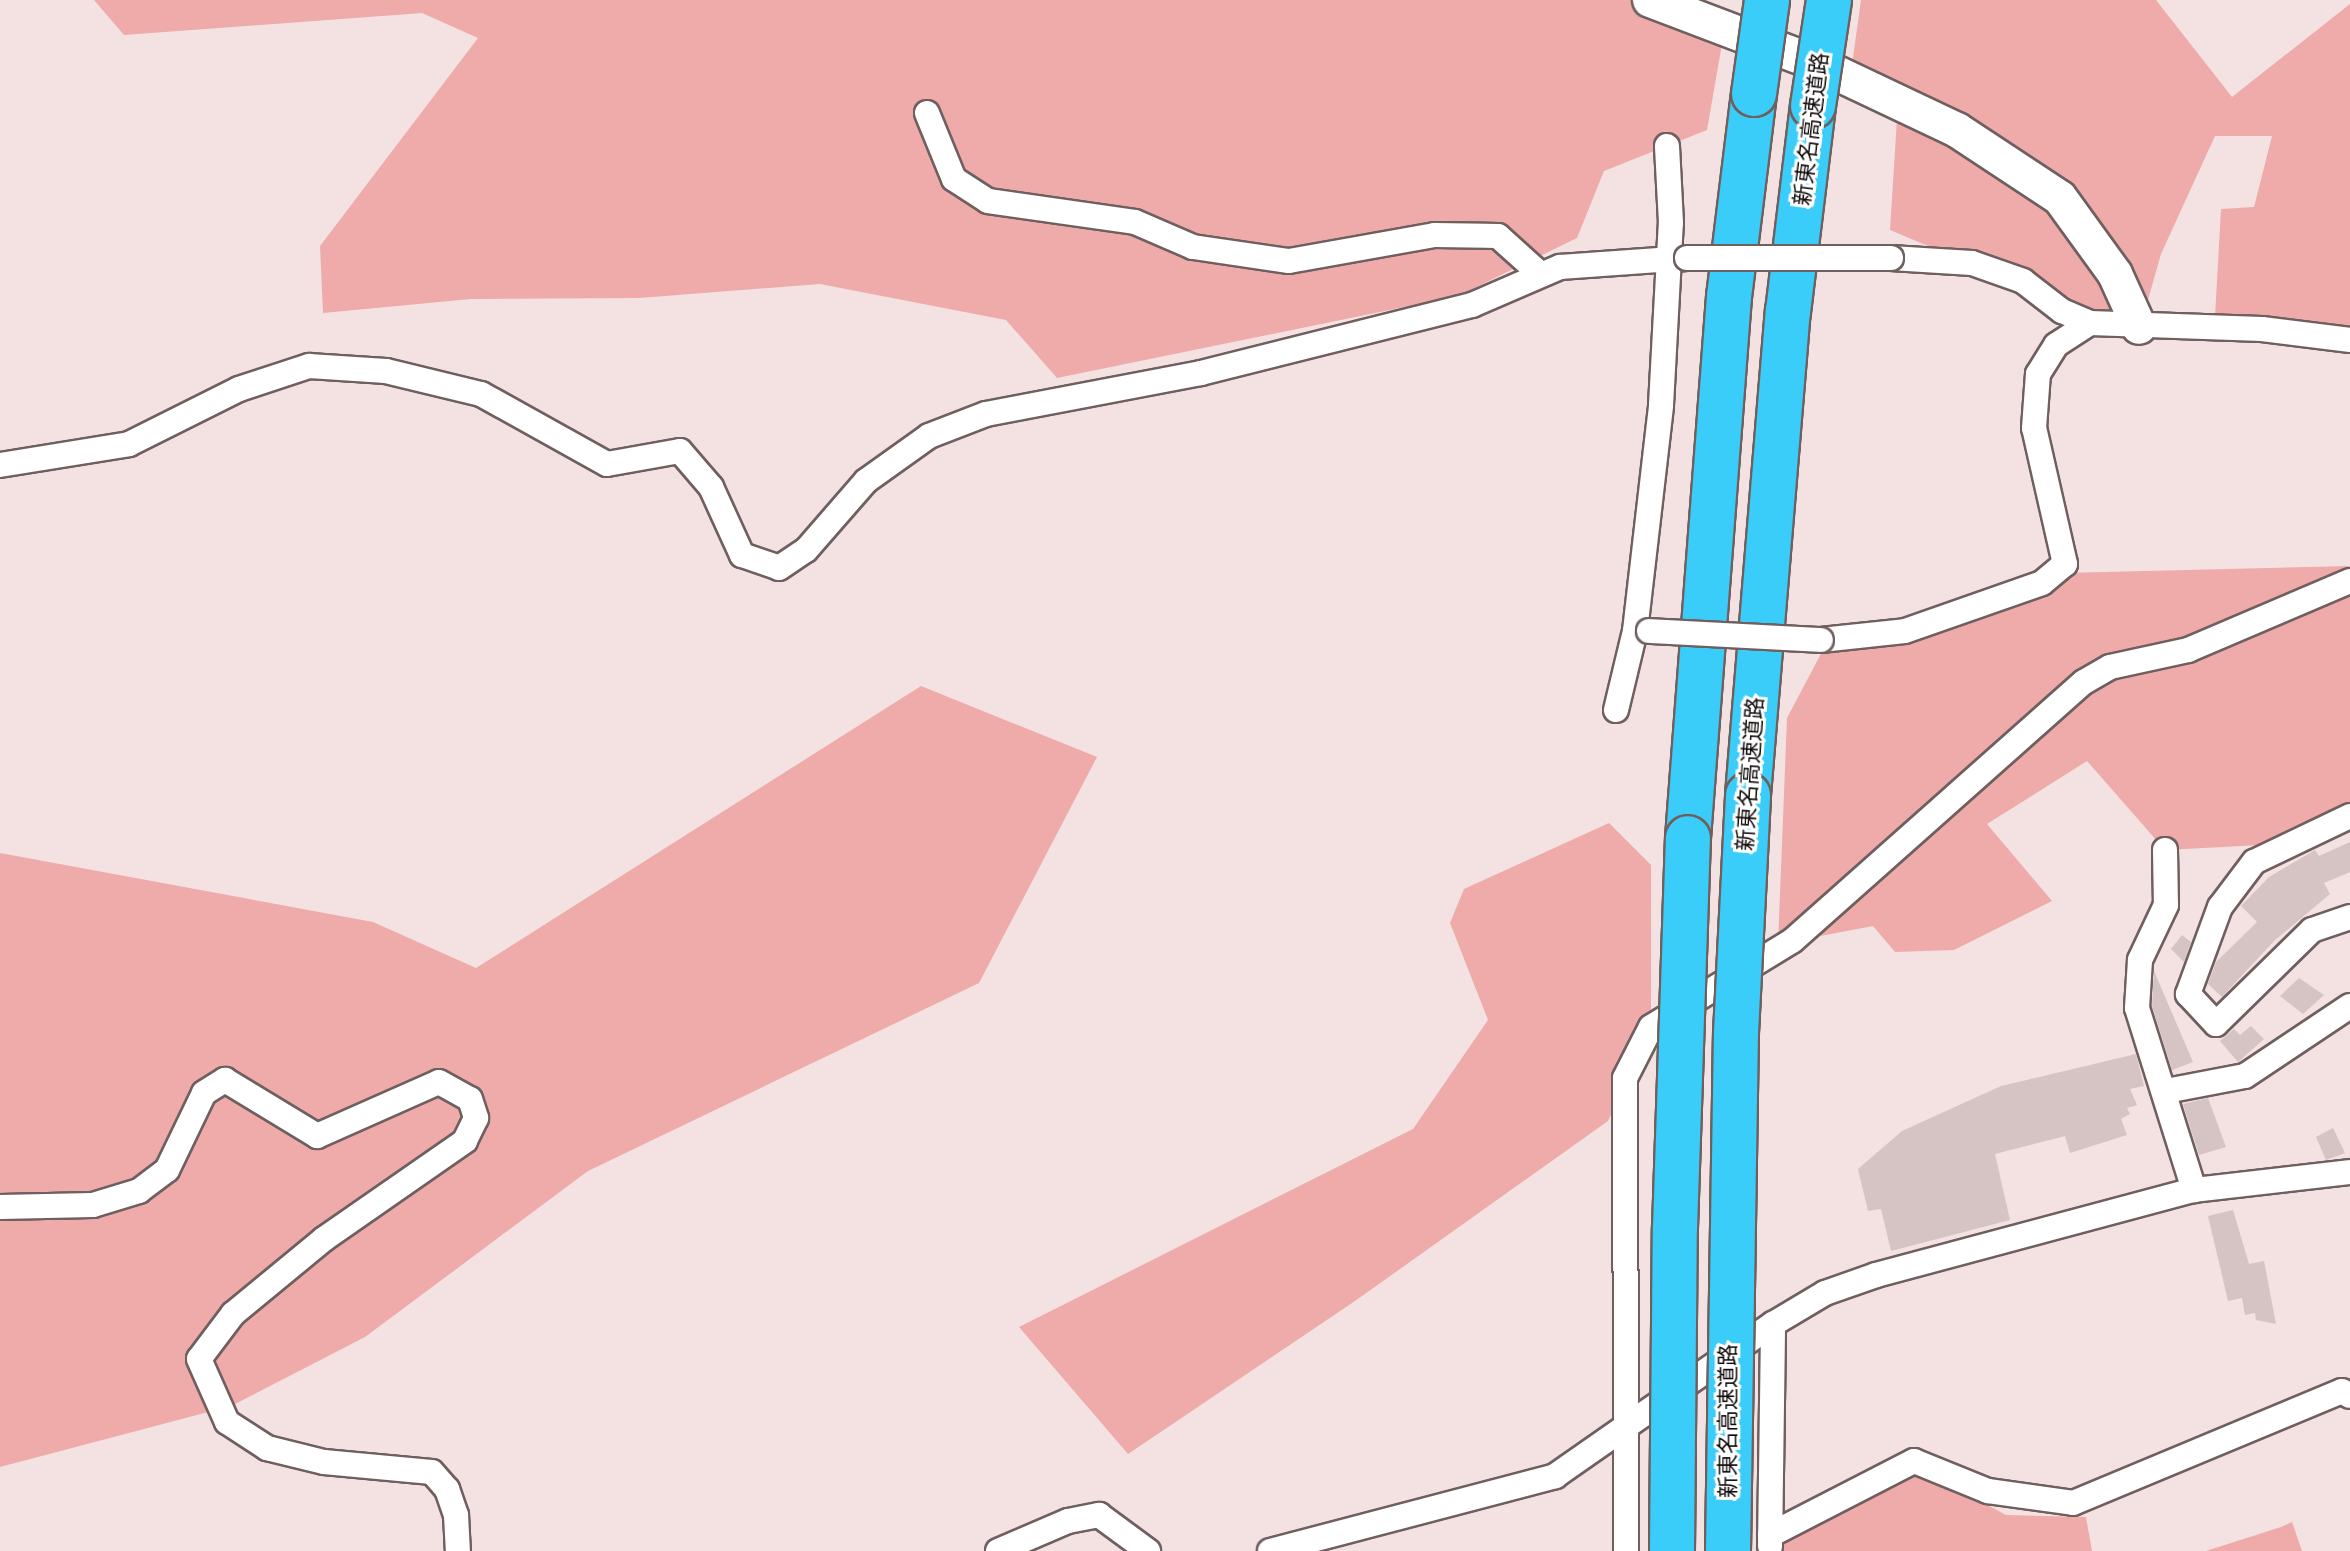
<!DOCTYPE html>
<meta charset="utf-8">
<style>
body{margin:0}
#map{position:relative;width:2350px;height:1551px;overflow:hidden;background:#f4e1e1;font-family:Mulish,"Noto Sans JP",sans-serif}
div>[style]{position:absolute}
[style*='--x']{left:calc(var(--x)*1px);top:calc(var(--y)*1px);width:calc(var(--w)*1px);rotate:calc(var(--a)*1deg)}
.green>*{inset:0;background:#eeabaa}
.building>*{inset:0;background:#d5c4c3}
.roads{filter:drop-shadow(2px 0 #6f5f5f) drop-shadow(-2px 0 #6f5f5f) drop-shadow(0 2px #6f5f5f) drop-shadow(0 -2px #6f5f5f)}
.street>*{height:24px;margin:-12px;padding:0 12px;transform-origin:12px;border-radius:12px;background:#fff}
.secondary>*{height:34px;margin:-17px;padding:0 17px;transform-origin:17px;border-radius:17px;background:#fff}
.highway>*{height:44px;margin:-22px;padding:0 22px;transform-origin:22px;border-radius:22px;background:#3acdf9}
.bridges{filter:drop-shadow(2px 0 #6f5f5f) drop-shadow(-2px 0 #6f5f5f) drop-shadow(0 2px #6f5f5f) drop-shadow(0 -2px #6f5f5f)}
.street-bridge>*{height:24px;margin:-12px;padding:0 12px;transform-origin:12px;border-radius:12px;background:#fff}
.highway-bridge>*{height:44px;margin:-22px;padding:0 22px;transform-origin:22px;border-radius:22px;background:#3acdf9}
span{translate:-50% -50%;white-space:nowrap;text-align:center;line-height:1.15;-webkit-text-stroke:6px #fff;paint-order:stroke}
.street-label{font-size:22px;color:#110b0b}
</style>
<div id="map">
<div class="green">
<div style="clip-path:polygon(94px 0,1629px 0,1720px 30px,1722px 44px,1707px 130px,1604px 171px,1577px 238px,1458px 296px,1057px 378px,1006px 320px,820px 284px,639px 298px,471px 299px,323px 313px,320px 246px,478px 38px,422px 13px,124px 35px)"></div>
<div style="clip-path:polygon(1861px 0,2156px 0,2232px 97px,2350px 4px,2350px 330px,2215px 317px,2221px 209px,2254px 207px,2272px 136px,2215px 136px,2161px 254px,2142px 321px,2087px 313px,1890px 230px,1898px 103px,1851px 72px)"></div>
<div style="clip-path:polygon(2350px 566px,2350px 815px,2261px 845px,2165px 850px,2087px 761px,1987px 824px,2052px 901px,1954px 950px,1895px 952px,1873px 926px,1778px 944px,1787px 718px,1824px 648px,2064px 573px)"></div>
<div style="clip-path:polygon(921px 686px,1097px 757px,979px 983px,588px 1171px,365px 1337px,231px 1406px,0 1467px,0 853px,373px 922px,476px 968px)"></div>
<div style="clip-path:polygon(1609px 823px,1651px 865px,1651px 1027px,1608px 1121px,1355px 1301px,1128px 1454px,1019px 1327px,1413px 1129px,1488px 1020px,1450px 923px,1464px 889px)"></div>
<div style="clip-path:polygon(1904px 1469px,1931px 1475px,2006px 1515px,2086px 1517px,2092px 1551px,1775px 1551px,1775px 1535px)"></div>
<div style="clip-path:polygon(2292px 1522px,2302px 1551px,2206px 1551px,2281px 1527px)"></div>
</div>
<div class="building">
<div style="clip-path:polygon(2350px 842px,2350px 872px,2324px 883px,2330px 894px,2274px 941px,2222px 997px,2208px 984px,2216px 962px,2257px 922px,2241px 906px,2269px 877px,2315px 850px,2319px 856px)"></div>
<div style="clip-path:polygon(2182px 935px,2191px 942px,2184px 962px,2171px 949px)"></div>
<div style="clip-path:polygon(2154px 971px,2193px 1062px,2172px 1070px,2152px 1006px)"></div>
<div style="clip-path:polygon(2299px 978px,2324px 995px,2303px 1014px,2280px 996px)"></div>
<div style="clip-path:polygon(2251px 1026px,2264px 1039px,2238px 1062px,2220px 1041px,2234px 1029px,2240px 1035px)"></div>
<div style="clip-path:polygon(2136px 1054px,2144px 1086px,2130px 1089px,2137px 1105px,2127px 1108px,2130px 1114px,2121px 1119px,2127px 1135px,2070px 1153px,2065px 1136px,1995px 1154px,2010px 1220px,1891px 1251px,1881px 1209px,1868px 1211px,1858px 1169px,1902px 1131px,2001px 1086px)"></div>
<div style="clip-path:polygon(2208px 1098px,2226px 1147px,2199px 1155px,2183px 1104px)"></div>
<div style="clip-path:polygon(2333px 1128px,2345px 1153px,2326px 1160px,2316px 1137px)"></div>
<div style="clip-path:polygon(2233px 1210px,2249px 1264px,2264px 1261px,2276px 1324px,2256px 1320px,2255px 1313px,2245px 1315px,2242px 1298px,2228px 1301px,2208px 1216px)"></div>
</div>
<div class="roads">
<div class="street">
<div style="--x:927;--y:113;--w:71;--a:67.8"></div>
<div style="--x:954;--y:179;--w:40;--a:32.9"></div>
<div style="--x:988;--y:201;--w:148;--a:8.1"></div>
<div style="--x:1135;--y:222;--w:63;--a:23.3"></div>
<div style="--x:1193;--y:247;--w:97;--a:8.3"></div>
<div style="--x:1289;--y:261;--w:148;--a:-10.1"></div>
<div style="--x:1435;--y:235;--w:63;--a:0.9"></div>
<div style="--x:1498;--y:236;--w:54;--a:42"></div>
<div style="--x:1891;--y:258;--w:81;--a:3.5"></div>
<div style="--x:1972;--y:263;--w:54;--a:19.4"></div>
<div style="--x:2023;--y:281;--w:49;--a:37.6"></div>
<div style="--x:2062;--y:311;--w:30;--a:23"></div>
<div style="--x:0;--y:465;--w:131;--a:-9.2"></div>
<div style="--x:129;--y:444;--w:123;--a:-26.6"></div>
<div style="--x:239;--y:389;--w:74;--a:-18.2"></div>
<div style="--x:309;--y:366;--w:77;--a:3.7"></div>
<div style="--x:386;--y:371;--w:98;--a:13.6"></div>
<div style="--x:481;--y:394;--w:144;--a:29.1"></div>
<div style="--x:607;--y:464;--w:74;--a:-10.1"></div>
<div style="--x:680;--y:451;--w:48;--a:49.3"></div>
<div style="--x:711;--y:487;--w:75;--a:65.5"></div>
<div style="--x:742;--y:555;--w:39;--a:19"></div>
<div style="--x:779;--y:568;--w:32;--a:-34"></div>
<div style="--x:806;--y:550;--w:91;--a:-49"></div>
<div style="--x:866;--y:481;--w:77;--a:-35.5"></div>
<div style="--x:929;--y:436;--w:61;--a:-21.1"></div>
<div style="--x:986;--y:414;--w:219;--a:-10.8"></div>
<div style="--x:1201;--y:373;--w:279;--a:-14.1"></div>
<div style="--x:1472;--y:305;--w:96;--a:-23.4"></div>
<div style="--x:1560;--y:267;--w:127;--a:-4.1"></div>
<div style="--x:1821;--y:640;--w:84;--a:-6.1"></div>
<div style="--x:1905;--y:631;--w:145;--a:-19.3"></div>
<div style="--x:2042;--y:583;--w:30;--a:-40"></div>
<div style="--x:2065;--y:564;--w:139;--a:-102.8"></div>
<div style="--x:2034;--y:428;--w:54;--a:-85.8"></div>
<div style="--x:2038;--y:374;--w:34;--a:-58"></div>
<div style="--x:2056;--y:345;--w:40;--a:-32.9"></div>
<div style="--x:2090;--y:323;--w:172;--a:2"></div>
<div style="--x:2262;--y:329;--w:89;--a:7.1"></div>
<div style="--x:1616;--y:710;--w:81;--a:-76.5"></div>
<div style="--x:1635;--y:631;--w:227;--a:-83.4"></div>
<div style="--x:1661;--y:405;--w:182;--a:-86.9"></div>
<div style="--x:1671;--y:223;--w:77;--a:-93"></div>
<div style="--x:2350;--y:816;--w:106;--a:154.4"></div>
<div style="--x:2254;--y:862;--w:56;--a:127.1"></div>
<div style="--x:2220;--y:907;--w:93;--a:110.2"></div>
<div style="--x:2188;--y:994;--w:41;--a:47"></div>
<div style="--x:2216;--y:1024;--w:134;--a:-44.4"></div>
<div style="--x:2312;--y:930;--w:40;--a:-18.9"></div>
<div style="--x:2165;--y:850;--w:55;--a:89"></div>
<div style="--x:2166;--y:905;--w:61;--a:115.3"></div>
<div style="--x:2140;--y:960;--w:48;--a:93.6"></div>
<div style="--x:2137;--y:1008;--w:191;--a:72.6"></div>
<div style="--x:2166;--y:1091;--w:80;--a:-10.8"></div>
<div style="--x:2245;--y:1076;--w:126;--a:-33.7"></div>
<div style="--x:0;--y:1207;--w:93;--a:-1.2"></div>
<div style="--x:93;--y:1205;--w:48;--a:-16.9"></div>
<div style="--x:139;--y:1191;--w:35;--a:-37"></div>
<div style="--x:167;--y:1170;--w:85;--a:-64.3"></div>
<div style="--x:204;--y:1093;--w:25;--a:-32"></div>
<div style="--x:225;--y:1080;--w:108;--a:31.3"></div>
<div style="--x:317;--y:1136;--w:133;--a:-23.9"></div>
<div style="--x:439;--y:1082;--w:35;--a:29"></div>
<div style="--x:470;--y:1099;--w:20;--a:72"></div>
<div style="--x:476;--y:1118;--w:25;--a:116"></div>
<div style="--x:465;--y:1141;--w:172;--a:145.2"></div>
<div style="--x:324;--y:1239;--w:118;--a:140.5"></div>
<div style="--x:233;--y:1314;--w:56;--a:127.1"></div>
<div style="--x:199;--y:1359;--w:69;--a:66"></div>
<div style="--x:227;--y:1422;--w:48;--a:33"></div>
<div style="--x:267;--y:1448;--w:59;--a:13.8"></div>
<div style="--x:324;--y:1462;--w:108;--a:5.3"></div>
<div style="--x:432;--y:1472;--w:23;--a:49"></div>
<div style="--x:447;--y:1489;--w:28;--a:71"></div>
<div style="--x:456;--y:1515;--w:36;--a:87"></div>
<div style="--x:1770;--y:1535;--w:162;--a:-27.2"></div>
<div style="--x:1914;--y:1461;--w:80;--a:22.1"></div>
<div style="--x:1988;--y:1491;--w:86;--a:8"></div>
<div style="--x:2073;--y:1503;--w:291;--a:-22.6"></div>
<div style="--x:2342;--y:1391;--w:9;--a:32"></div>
<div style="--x:1770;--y:1546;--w:222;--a:-89.2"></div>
<div style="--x:998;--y:1551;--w:76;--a:-23.2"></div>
<div style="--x:1068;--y:1521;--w:32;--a:-11"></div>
<div style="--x:1099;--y:1515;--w:61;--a:36.3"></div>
<div style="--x:1270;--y:1551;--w:295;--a:-14.7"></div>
<div style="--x:1555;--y:1476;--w:266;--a:-34.9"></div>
<div style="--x:1773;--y:1324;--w:61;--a:-30.8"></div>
<div style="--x:1825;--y:1293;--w:54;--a:-19.4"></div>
<div style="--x:1876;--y:1275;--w:329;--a:-15"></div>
<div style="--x:2194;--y:1190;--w:157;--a:-6.6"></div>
<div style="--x:1626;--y:1551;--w:473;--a:-90.1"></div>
<div style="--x:1625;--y:1078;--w:57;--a:-63"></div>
<div style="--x:1651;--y:1027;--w:165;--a:-31.4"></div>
<div style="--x:1792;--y:941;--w:390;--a:-41.6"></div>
<div style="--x:2084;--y:682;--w:30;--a:-30"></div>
<div style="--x:2110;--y:667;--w:80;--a:-12.3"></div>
<div style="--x:2188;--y:650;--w:176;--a:-23.1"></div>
</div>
<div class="secondary">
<div style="--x:1650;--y:0;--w:172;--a:20.8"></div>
<div style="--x:1811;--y:61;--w:161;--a:25.3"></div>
<div style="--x:1957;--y:130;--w:123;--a:33.4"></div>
<div style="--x:2060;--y:198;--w:94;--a:54.1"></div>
<div style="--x:2115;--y:274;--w:58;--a:65.6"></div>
</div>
<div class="highway">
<div style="--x:1748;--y:795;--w:485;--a:-85.3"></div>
<div style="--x:1788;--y:312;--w:208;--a:-83.1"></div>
<div style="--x:1688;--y:838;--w:543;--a:-85.67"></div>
<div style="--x:1729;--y:297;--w:205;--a:-83"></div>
</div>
</div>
<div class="bridges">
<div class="street-bridge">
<div style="--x:1687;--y:258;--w:204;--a:0"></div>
<div style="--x:1649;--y:631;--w:172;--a:3"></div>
</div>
<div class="highway-bridge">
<div style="--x:1754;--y:94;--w:95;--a:-82.1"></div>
<div style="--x:1813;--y:106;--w:107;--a:-81.4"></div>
<div style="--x:1672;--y:1551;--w:323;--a:-89.5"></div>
<div style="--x:1675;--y:1228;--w:390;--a:-88.1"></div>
<div style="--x:1728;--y:1551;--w:518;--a:-89.12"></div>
<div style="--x:1736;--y:1033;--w:238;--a:-87.1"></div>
</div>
</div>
<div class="street-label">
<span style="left:1811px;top:129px;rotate:-83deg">新東名高速道路</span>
<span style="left:1750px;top:774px;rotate:-86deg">新東名高速道路</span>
<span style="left:1728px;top:1421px;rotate:-90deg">新東名高速道路</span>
</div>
</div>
